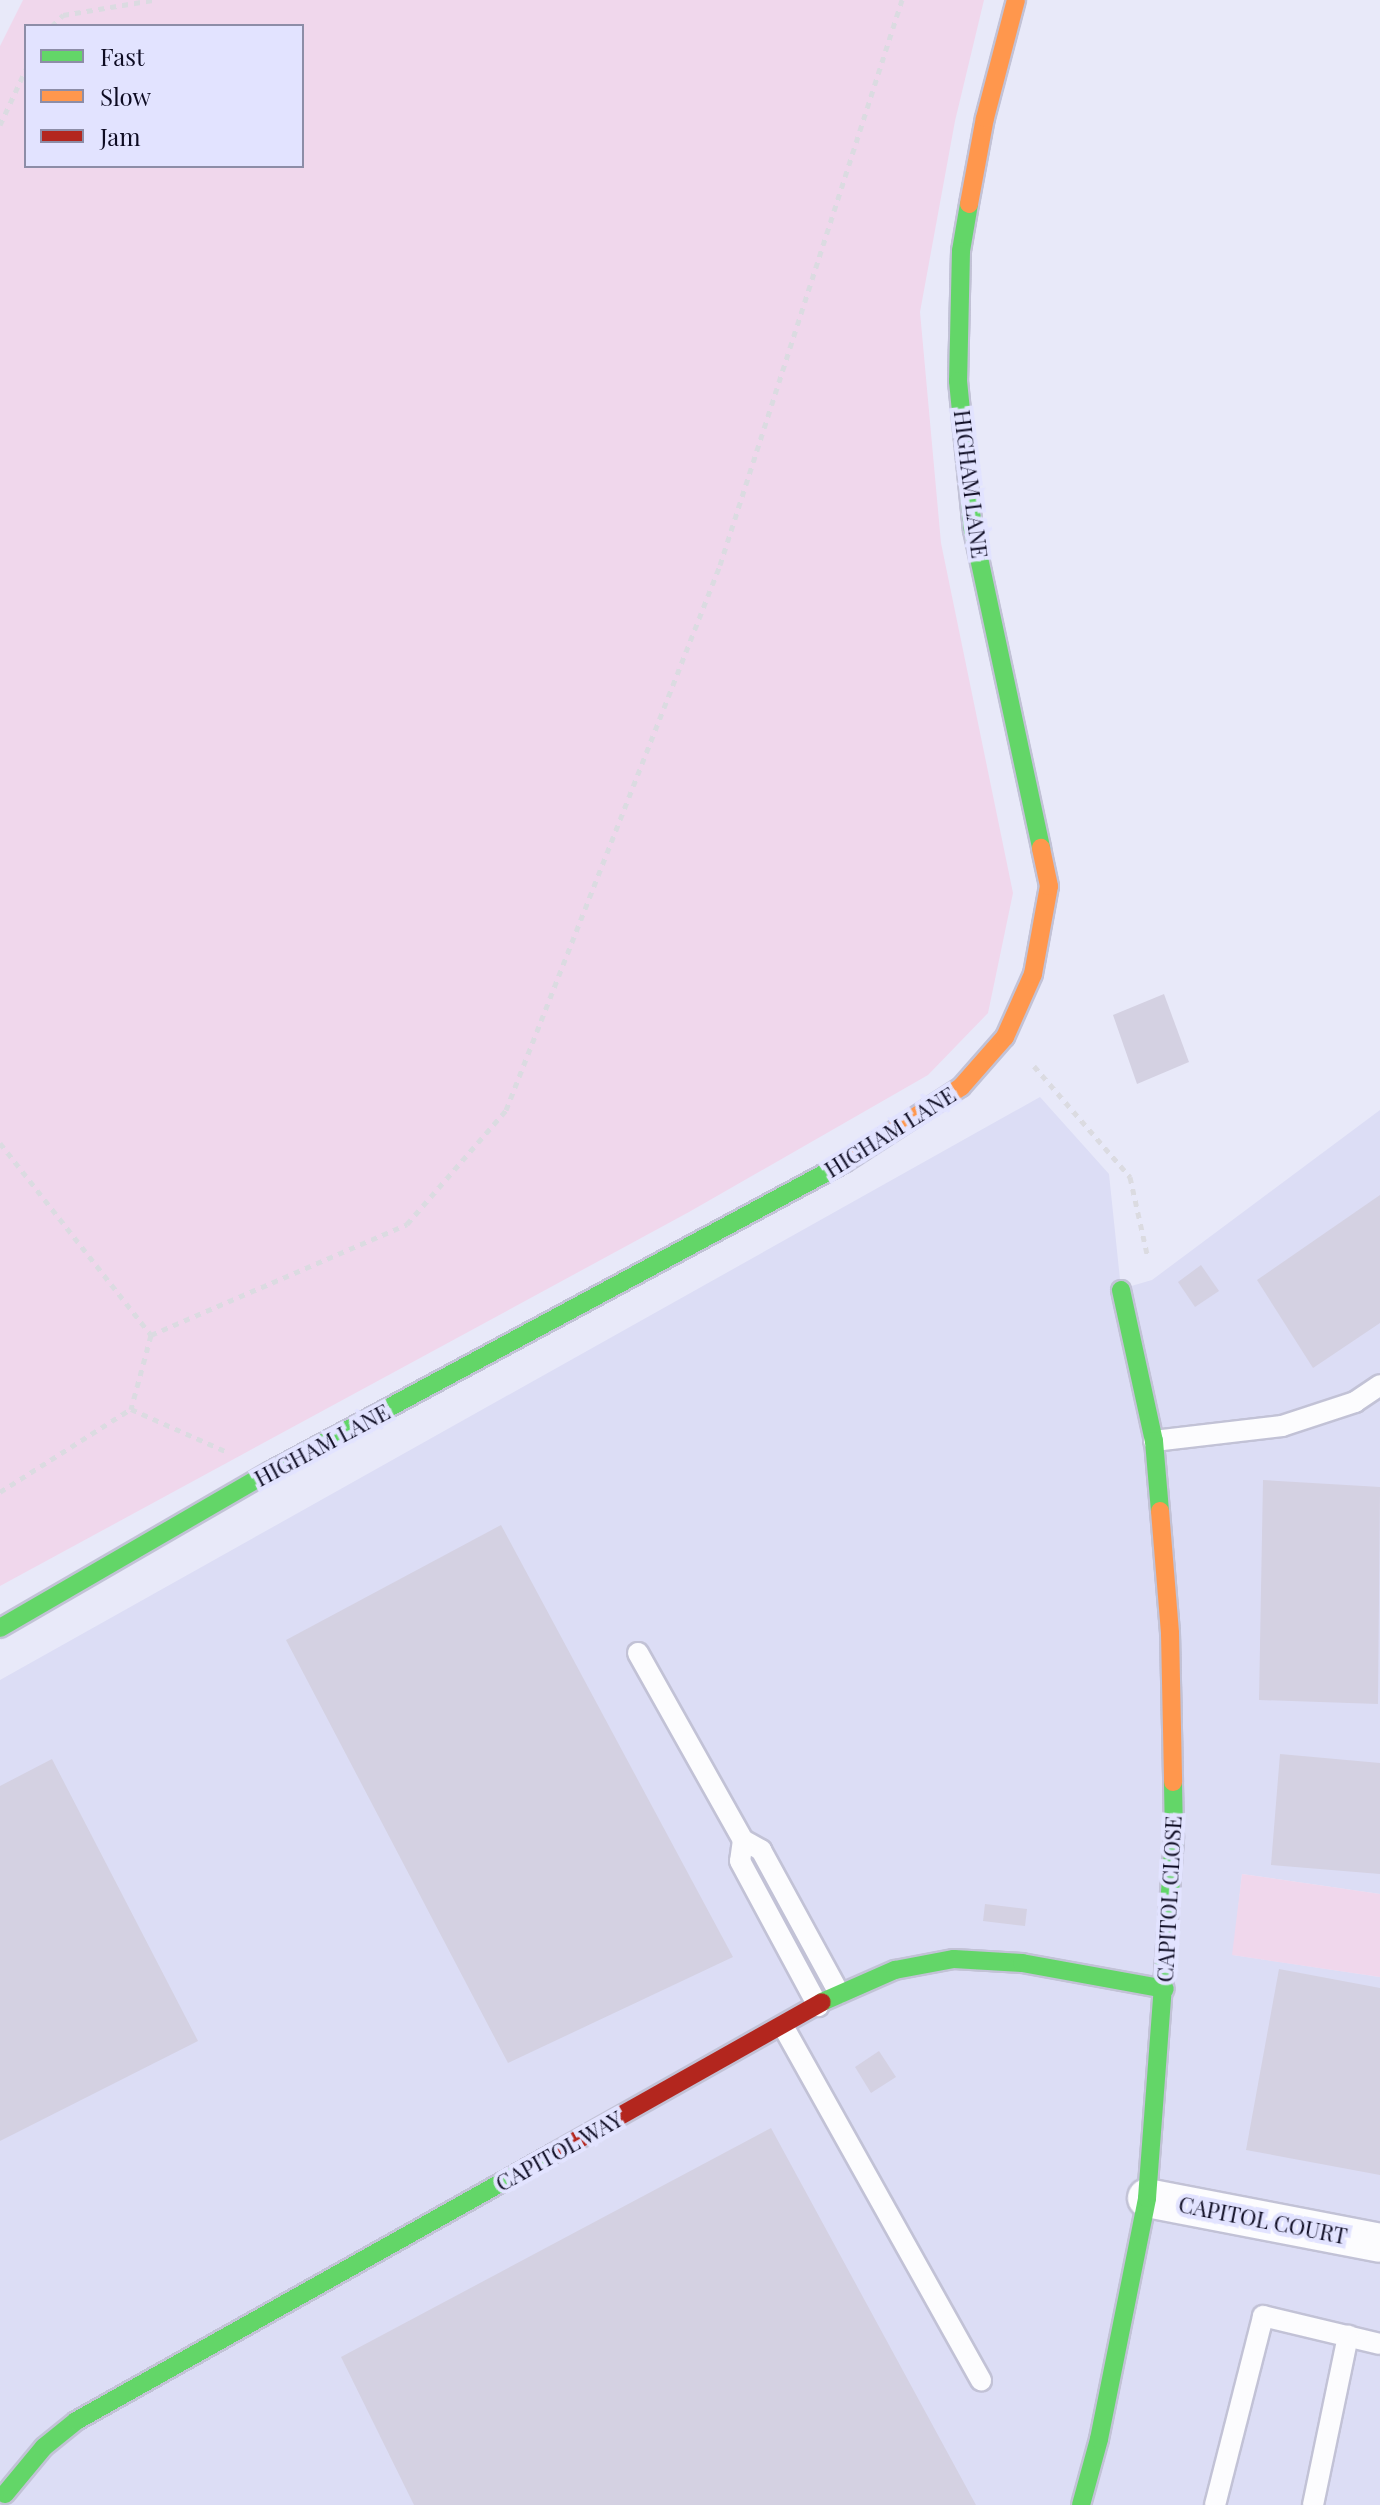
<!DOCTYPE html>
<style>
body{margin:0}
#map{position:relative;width:1380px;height:2505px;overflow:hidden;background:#e8e9f9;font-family:"Playfair Display",serif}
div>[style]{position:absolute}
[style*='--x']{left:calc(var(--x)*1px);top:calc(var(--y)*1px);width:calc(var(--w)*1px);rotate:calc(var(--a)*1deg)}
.built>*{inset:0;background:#dcddf5}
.green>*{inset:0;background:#f0d7ec}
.building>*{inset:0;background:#d4d1e2}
.path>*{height:5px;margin-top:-2.5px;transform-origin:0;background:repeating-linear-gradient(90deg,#dbdbe1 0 6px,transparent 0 12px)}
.roads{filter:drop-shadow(2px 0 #c2c2d6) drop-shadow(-2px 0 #c2c2d6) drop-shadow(0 2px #c2c2d6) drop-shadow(0 -2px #c2c2d6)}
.lane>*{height:20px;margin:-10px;padding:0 10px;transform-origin:10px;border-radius:10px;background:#fcfcfe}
.street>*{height:38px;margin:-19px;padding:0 19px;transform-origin:19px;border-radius:19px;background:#fcfcfe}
.fast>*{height:18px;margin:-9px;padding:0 9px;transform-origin:9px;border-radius:9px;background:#63d668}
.slow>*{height:18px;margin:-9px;padding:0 9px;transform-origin:9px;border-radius:9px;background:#ff974d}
.jam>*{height:18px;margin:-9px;padding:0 9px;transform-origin:9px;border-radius:9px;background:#b3261e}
span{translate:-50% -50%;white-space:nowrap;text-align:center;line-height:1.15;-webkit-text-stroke:8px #e2e3ff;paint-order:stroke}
.street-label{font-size:22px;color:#0e0c23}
.legend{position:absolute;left:24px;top:24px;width:280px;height:144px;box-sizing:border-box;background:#e2e3ff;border:2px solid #8d8da7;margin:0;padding:10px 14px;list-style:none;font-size:24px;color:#0e0c23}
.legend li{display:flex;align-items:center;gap:16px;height:40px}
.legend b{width:40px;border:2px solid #8d8da7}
</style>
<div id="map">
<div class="built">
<div style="clip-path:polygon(1040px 1097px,1109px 1174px,1121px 1289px,1152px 1280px,1380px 1110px,1380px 1894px,1242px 1874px,1233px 1955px,1380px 1977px,1380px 2505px,0 2505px,0 1680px)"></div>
</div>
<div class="green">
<div style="clip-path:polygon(evenodd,23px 0,984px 0,955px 121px,920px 312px,941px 543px,1013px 893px,988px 1013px,928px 1075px,689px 1212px,0 1586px,0 46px,23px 0,302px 26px,302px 166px,26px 166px,26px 26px,302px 26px)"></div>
<div style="clip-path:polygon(1242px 1874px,1380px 1894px,1380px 1977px,1232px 1955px)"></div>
</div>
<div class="building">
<div style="clip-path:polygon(1164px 994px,1189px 1062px,1137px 1084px,1113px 1015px)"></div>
<div style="clip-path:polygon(1380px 1195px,1380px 1323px,1313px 1368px,1257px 1280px)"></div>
<div style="clip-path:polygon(1201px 1265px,1219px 1291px,1195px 1307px,1178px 1282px)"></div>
<div style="clip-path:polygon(1263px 1480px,1380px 1487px,1378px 1704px,1259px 1700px)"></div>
<div style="clip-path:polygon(501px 1525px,733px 1957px,508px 2063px,286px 1640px)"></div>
<div style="clip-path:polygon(1280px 1754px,1380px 1763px,1380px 1874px,1271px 1865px)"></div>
<div style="clip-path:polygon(52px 1759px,198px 2041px,0 2141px,0 1786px)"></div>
<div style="clip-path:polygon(985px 1904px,1027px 1909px,1025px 1926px,983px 1921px)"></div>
<div style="clip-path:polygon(1279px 1969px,1380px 1988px,1380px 2175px,1246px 2150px)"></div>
<div style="clip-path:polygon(879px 2051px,896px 2077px,871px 2093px,855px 2067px)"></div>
<div style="clip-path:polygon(771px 2128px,976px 2505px,414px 2505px,341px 2357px)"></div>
</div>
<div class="path">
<div style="--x:52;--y:26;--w:16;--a:-45"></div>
<div style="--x:63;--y:15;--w:91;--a:-9.5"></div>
<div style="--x:0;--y:125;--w:62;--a:-65.1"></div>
<div style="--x:1034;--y:1066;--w:147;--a:49.1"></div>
<div style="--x:1130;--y:1177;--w:83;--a:77.5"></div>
<div style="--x:0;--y:1143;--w:244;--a:51.8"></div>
<div style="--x:151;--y:1335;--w:77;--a:105.1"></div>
<div style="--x:151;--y:1335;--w:279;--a:-23.4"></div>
<div style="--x:407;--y:1224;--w:151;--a:-49"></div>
<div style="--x:506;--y:1110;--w:586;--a:-68.56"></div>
<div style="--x:720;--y:565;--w:594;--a:-72.15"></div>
<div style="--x:0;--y:1492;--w:155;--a:-32.4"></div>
<div style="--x:131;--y:1409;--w:103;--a:24.1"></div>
</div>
<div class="roads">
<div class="lane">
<div style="--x:1154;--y:1441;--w:129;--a:-6.7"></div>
<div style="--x:1282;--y:1426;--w:77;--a:-18.2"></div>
<div style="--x:1355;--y:1402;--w:30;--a:-34"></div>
<div style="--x:638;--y:1653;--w:214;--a:60.7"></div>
<div style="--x:743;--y:1840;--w:21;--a:29"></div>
<div style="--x:761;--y:1850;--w:163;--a:61.4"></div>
<div style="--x:743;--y:1840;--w:21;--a:98"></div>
<div style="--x:740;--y:1861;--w:165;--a:61.7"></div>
<div style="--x:783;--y:2026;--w:406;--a:60.8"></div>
<div style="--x:1215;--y:2505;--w:195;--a:-75.7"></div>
<div style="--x:1263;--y:2316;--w:120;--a:13.5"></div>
<div style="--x:1313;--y:2505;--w:173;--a:-78.3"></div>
</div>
<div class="street">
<div style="--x:1147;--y:2198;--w:237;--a:10.9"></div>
</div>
<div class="fast">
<div style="--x:969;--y:204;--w:48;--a:99.7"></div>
<div style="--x:961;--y:251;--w:130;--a:91.3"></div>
<div style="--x:958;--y:381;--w:150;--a:84.3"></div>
<div style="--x:973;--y:530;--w:325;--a:77.9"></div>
<div style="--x:1121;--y:1290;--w:155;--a:77.7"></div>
<div style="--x:1154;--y:1441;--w:70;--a:85.1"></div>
<div style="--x:0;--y:1628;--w:313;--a:-30.1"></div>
<div style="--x:271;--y:1471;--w:651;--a:-28.26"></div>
<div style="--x:822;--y:2002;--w:80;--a:-23.7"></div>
<div style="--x:895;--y:1970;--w:60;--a:-10.6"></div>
<div style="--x:954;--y:1959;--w:68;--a:3.4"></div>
<div style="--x:1022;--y:1963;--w:145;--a:10.3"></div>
<div style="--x:5;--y:2494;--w:61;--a:-50.3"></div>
<div style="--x:44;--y:2447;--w:41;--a:-39.1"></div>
<div style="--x:76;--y:2421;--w:550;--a:-29.27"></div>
<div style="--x:1081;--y:2505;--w:68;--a:-74.7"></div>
<div style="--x:1099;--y:2439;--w:246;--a:-78.7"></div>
<div style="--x:1147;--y:2198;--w:363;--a:-85.7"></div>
<div style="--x:1174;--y:1836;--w:54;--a:-91.1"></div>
</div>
<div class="slow">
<div style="--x:969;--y:204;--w:87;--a:-79.5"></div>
<div style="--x:985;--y:118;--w:122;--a:-75.3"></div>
<div style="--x:844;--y:1163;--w:140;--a:-33"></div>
<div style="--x:961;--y:1087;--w:67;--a:-48.7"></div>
<div style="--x:1005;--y:1037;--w:69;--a:-66"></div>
<div style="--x:1033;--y:974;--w:89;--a:-79.7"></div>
<div style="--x:1049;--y:886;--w:39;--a:-102"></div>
<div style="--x:1160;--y:1511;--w:122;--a:85.3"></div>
<div style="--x:1170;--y:1633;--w:149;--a:88.8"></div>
</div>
<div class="jam">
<div style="--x:556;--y:2152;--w:305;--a:-29.4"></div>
</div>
</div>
<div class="street-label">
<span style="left:971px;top:484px;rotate:83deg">HIGHAM LANE</span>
<span style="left:890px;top:1132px;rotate:-32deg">HIGHAM LANE</span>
<span style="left:322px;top:1445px;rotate:-28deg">HIGHAM LANE</span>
<span style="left:1169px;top:1899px;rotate:-87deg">CAPITOL CLOSE</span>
<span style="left:559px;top:2151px;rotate:-29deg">CAPITOL WAY</span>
<span style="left:1263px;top:2220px;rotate:11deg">CAPITOL COURT</span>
</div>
<ul class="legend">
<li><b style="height:10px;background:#63d668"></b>Fast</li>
<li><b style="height:10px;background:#ff974d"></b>Slow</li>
<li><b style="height:10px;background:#b3261e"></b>Jam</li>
</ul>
</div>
